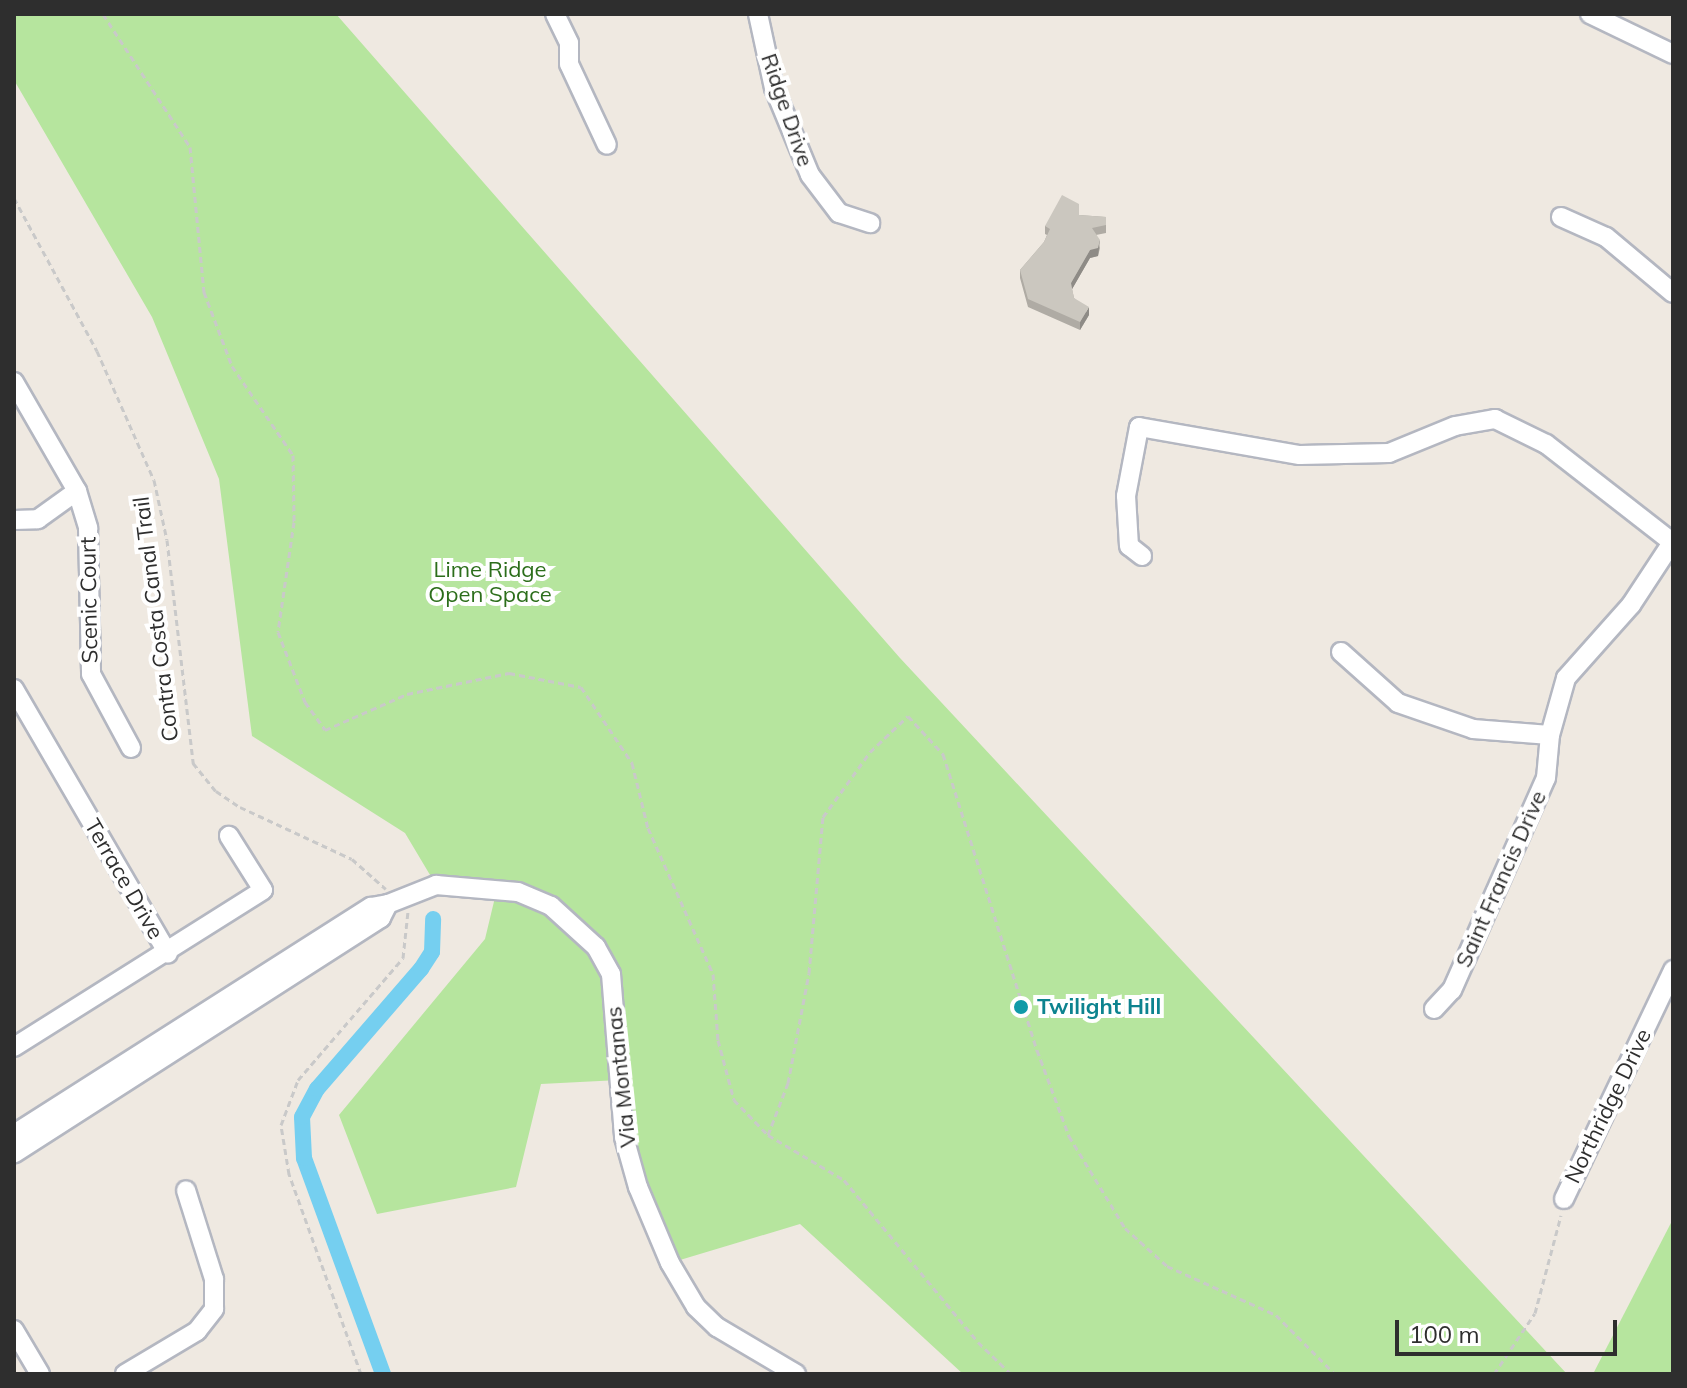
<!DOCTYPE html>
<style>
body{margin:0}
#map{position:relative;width:1687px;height:1388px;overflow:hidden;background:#efe9e1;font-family:Mulish,sans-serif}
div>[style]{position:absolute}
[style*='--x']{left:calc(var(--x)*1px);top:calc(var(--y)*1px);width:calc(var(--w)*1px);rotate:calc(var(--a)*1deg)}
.green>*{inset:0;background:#b6e59e}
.canal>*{height:16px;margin:-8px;padding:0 8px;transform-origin:8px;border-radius:8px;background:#75cff0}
.path>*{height:3px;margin-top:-1.5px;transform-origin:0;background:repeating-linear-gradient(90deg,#c9c9c9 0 6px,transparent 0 10px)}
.roads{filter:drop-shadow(2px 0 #b4b7c1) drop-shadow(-2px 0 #b4b7c1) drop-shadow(0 2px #b4b7c1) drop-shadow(0 -2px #b4b7c1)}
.minor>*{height:18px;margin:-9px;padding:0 9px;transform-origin:9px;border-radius:9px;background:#fff}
.wall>*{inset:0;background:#afaba4}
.shaded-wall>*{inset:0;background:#8e8b86}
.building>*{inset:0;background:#cbc7bf}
.dots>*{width:22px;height:22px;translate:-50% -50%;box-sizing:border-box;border:4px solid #fff;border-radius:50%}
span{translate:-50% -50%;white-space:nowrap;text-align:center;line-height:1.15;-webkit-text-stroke:8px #fff;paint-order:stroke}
.street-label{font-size:22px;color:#2e2e2e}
.park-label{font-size:22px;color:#2c6e1b}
.culture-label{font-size:22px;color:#0d838f;font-weight:700}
.left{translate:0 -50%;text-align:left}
.frame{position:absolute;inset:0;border:16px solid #2e2e2e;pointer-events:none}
.scale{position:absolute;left:1395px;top:1320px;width:222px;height:36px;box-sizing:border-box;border:4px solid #2e2e2e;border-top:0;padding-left:10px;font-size:24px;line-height:28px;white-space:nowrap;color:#2e2e2e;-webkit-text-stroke:6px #fff;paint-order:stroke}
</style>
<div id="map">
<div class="green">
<div style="clip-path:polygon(14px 14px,336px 14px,900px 658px,1567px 1374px,963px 1374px,800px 1224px,670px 1263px,638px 1187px,619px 1080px,541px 1084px,516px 1187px,377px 1214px,339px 1115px,485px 939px,497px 889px,436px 885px,405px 833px,252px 736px,219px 479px,152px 317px,14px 80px)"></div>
<div style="clip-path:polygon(1673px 1219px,1673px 1374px,1593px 1374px)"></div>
</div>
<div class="canal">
<div style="--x:383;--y:1374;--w:230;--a:-110.1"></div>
<div style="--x:304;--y:1158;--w:41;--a:-92.8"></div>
<div style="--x:302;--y:1117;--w:32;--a:-62"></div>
<div style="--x:317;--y:1089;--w:159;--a:-49.1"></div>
<div style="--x:421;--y:969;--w:20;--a:-57"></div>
<div style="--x:432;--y:952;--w:33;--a:-88"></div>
</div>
<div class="path">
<div style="--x:103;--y:14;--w:159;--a:56.8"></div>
<div style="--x:190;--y:147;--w:146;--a:84.5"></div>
<div style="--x:204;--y:292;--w:79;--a:69.3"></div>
<div style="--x:232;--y:366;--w:108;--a:55.6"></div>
<div style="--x:293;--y:455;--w:67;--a:89.1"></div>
<div style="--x:294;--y:522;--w:111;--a:98.3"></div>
<div style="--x:278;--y:632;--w:75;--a:68.9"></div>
<div style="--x:305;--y:702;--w:34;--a:54"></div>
<div style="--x:325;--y:730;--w:90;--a:-23.7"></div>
<div style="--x:407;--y:694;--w:104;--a:-11.6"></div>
<div style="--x:509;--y:673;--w:73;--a:11"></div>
<div style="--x:581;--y:687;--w:92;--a:56.1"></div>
<div style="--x:632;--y:763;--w:67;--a:76.2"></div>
<div style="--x:648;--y:828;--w:160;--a:66"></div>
<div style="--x:713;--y:974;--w:66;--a:85.7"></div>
<div style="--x:718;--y:1040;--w:62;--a:75.1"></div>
<div style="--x:734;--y:1100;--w:49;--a:45.8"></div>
<div style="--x:768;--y:1135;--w:88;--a:30.6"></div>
<div style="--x:844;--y:1180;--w:210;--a:50.4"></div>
<div style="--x:978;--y:1342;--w:46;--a:44.1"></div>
<div style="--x:14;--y:198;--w:174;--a:61.5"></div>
<div style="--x:97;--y:351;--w:141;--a:66.2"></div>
<div style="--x:154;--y:480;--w:61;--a:77.8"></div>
<div style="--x:167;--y:540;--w:225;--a:83.3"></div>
<div style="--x:193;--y:763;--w:36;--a:51"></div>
<div style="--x:216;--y:791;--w:29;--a:34"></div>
<div style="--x:240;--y:807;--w:123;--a:24.9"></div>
<div style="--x:352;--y:859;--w:45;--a:41.4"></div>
<div style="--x:768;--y:1135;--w:56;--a:-69"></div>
<div style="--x:788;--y:1083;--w:112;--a:-79.2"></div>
<div style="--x:809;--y:973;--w:157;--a:-84.9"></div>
<div style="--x:823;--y:817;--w:80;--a:-54.1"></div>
<div style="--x:870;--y:752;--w:52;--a:-43.5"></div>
<div style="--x:908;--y:716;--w:52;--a:47.4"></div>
<div style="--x:943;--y:754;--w:311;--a:72.4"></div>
<div style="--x:1037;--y:1050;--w:92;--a:69.6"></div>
<div style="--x:1069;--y:1136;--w:108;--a:58.7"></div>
<div style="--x:1125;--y:1228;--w:57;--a:42.1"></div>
<div style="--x:1167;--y:1266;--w:120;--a:24.2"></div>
<div style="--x:1276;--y:1315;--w:83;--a:45"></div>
<div style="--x:361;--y:1374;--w:213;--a:-109.8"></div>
<div style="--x:289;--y:1174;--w:50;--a:-99.3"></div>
<div style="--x:281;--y:1125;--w:48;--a:-69.3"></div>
<div style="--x:298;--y:1080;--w:161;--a:-49.3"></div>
<div style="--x:403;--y:958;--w:47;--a:-83.9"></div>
<div style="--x:1494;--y:1374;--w:73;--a:-56.1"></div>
<div style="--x:1535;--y:1313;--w:101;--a:-75.1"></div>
</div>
<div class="roads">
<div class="minor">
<div style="--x:555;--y:14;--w:32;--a:64"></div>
<div style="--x:569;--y:43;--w:21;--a:90"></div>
<div style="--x:569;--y:64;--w:89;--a:64.9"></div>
<div style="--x:758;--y:14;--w:76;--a:77.8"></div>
<div style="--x:774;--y:88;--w:94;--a:67.5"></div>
<div style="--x:810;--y:175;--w:48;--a:52.7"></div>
<div style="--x:839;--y:213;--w:33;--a:18"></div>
<div style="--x:1590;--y:14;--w:92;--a:25.7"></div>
<div style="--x:1561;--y:217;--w:49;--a:24"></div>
<div style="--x:1606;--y:237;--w:87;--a:39.9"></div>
<div style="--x:14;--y:382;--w:126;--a:60"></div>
<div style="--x:77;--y:491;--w:39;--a:73"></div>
<div style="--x:88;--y:528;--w:146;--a:88.8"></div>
<div style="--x:91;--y:674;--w:84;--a:61.6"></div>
<div style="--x:14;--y:520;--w:24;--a:-2"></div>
<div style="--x:38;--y:519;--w:48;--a:-35.7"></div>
<div style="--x:1142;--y:556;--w:16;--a:-142"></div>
<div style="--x:1129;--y:546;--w:50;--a:-93.4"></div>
<div style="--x:1126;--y:496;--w:70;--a:-79.3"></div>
<div style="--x:1139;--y:427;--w:163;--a:9.9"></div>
<div style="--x:1300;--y:455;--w:89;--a:-1.3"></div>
<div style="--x:1389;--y:453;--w:71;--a:-22.2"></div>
<div style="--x:1455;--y:426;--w:41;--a:-9.9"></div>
<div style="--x:1495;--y:419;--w:57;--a:26.1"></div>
<div style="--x:1546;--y:444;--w:161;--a:37.9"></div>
<div style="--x:1341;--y:652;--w:76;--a:41.8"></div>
<div style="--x:1398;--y:703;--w:79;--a:19.1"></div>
<div style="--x:1473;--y:729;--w:77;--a:4.5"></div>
<div style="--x:14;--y:689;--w:306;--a:59.8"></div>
<div style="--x:388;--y:904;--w:52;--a:-21.6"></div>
<div style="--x:436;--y:885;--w:82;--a:4.9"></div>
<div style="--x:518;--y:892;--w:36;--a:23"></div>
<div style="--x:551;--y:906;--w:61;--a:42.3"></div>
<div style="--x:596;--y:947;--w:31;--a:61"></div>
<div style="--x:611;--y:974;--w:164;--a:85.4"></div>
<div style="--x:624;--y:1137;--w:52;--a:74.4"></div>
<div style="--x:638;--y:1187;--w:82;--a:67.2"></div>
<div style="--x:670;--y:1263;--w:51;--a:59.4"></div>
<div style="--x:696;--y:1307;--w:29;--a:44"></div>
<div style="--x:717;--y:1327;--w:92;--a:30.7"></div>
<div style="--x:1434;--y:1009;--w:26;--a:-47"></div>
<div style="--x:1452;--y:990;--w:232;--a:-66.1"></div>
<div style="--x:1546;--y:778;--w:43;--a:-84.7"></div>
<div style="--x:1550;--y:735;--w:59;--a:-74.3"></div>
<div style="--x:1566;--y:678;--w:98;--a:-48.3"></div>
<div style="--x:1631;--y:605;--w:77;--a:-56.7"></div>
<div style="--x:14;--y:1047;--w:294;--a:-32.2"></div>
<div style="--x:263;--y:890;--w:64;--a:-122.2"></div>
<div style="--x:14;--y:1134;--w:423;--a:-32.5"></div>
<div style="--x:371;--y:907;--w:17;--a:-10"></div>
<div style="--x:388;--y:904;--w:16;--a:117"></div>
<div style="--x:381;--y:918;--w:436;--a:147.3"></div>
<div style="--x:1564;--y:1199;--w:254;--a:-64.5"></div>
<div style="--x:14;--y:1330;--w:51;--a:59.4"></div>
<div style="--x:125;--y:1374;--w:84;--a:-30.8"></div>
<div style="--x:197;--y:1331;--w:28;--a:-52"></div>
<div style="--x:214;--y:1309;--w:30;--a:-90"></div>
<div style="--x:214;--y:1279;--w:93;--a:-107.5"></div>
</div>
</div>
<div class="wall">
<div style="clip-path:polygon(1079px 215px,1106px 217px,1106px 233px,1096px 235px,1100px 248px,1098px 256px,1090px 258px,1072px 289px,1074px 298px,1089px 315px,1080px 330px,1028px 307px,1020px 278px,1020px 270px,1044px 242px,1047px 235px,1045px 234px,1045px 226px)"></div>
</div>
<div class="shaded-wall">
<div style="clip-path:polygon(1100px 240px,1098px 256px,1090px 258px,1071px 291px,1071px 283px,1090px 250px)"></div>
<div style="clip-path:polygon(1089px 307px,1089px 315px,1080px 330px,1080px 322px)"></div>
</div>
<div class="building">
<div style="clip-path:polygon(1062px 195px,1079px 204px,1079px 215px,1106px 217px,1106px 225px,1092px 228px,1100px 240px,1098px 248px,1090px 250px,1071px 283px,1074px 298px,1089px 307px,1080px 322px,1028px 299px,1020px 270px,1044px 242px,1050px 229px,1045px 226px)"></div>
</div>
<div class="dots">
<div style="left:1021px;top:1007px;background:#0f9aa8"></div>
</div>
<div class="street-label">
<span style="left:787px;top:110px;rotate:71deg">Ridge Drive</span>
<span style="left:89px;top:600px;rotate:-91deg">Scenic Court</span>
<span style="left:156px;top:619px;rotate:-97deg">Contra Costa Canal Trail</span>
<span style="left:124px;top:879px;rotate:60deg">Terrace Drive</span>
<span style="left:1501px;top:879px;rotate:-66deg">Saint Francis Drive</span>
<span style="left:621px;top:1077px;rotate:-96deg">Via Montanas</span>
<span style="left:1608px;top:1106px;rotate:-64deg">Northridge Drive</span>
</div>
<div class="park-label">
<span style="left:490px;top:582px">Lime Ridge<br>Open Space</span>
</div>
<div class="culture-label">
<span class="left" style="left:1037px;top:1007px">Twilight Hill</span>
</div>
<div class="frame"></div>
<div class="scale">100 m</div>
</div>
